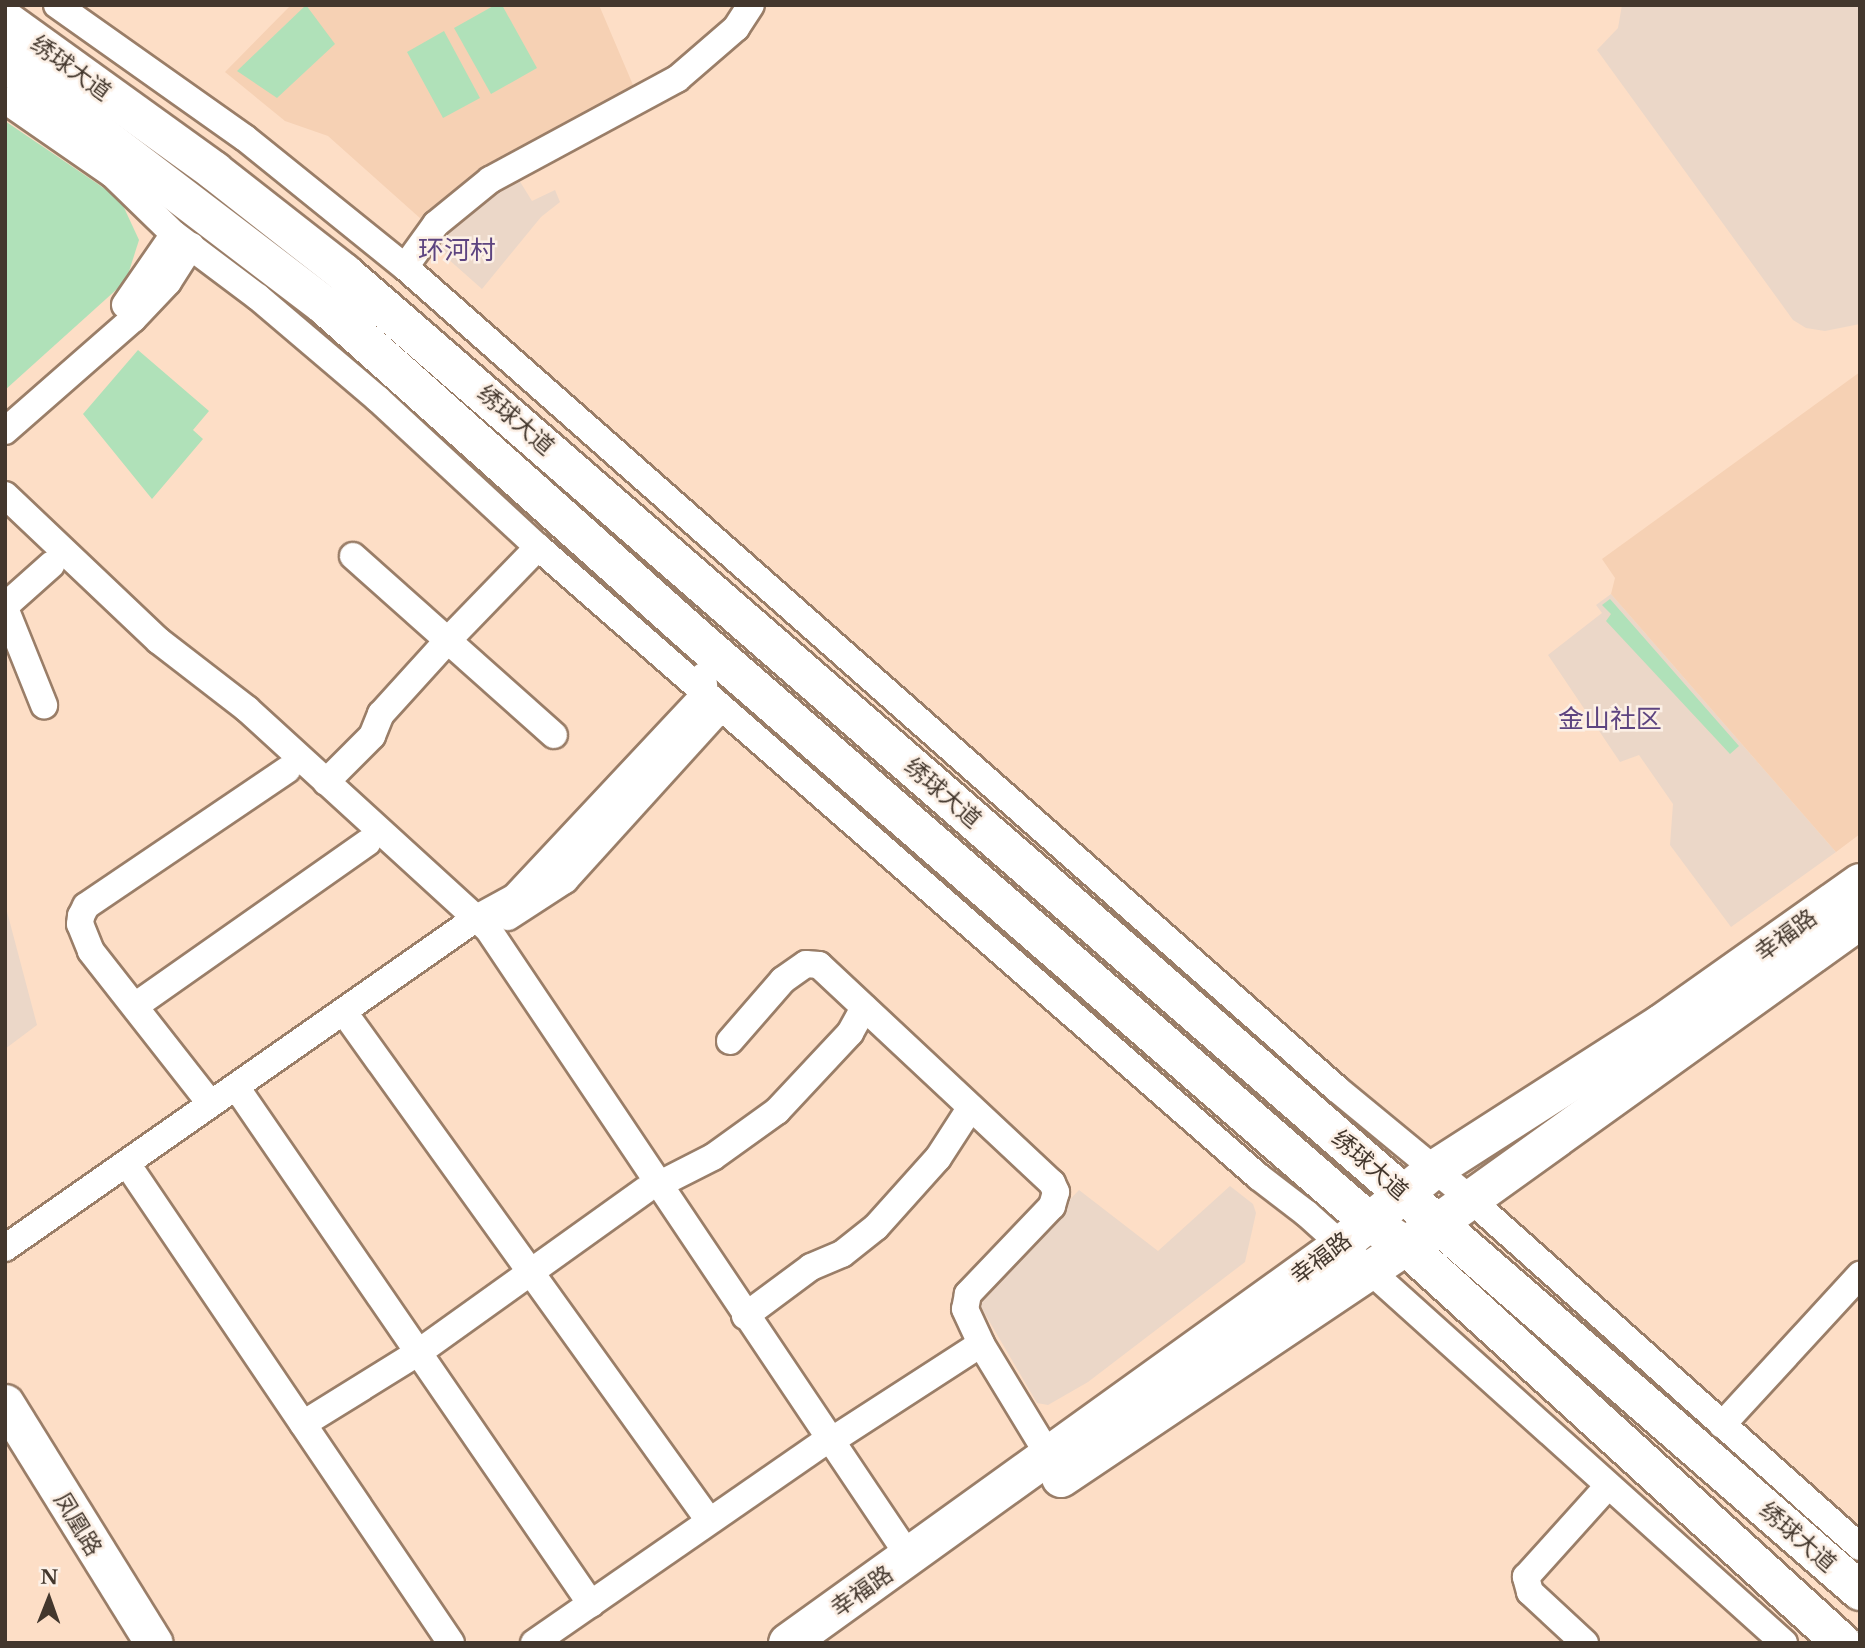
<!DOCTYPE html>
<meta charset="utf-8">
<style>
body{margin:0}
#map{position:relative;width:1865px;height:1648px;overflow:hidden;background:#fddec6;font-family:"Libre Baskerville","Noto Sans SC",serif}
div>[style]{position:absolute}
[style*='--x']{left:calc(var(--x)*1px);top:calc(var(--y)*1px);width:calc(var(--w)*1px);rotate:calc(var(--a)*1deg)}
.commercial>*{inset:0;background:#ebd7c8}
.built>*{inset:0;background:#f6d1b4}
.green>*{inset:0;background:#b0e1b9}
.roads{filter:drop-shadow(2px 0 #9a7e68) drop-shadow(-2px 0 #9a7e68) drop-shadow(0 2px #9a7e68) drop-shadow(0 -2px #9a7e68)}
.street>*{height:26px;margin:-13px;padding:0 13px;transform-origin:13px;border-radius:13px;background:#fff}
.secondary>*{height:37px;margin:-18.5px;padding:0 18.5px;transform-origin:18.5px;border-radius:18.5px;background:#fff}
.primary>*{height:38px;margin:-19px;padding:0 19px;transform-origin:19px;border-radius:19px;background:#fff}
span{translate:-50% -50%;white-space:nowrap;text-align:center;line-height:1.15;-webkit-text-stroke:5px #fcf0e6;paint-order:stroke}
.street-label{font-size:23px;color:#43372d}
.quarter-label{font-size:26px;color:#5d4480}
.frame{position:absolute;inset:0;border:7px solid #43372d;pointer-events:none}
.north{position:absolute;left:14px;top:1564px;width:70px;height:70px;-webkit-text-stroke:5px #fcf0e6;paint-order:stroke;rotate:1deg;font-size:19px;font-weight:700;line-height:28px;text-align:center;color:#43372d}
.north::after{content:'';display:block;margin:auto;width:24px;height:32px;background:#43372d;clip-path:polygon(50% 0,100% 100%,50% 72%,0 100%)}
</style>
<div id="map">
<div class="commercial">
<div style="clip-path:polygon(1622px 5px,1860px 5px,1860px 324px,1825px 331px,1806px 328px,1793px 320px,1597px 50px,1618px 28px)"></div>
<div style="clip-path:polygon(514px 172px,532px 201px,555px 190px,560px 202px,541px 217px,482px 289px,447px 258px,438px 237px)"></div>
<div style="clip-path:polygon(1611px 594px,1836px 852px,1731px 927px,1670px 845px,1673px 804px,1639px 755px,1620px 762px,1548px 655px,1602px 613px,1596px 605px)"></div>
<div style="clip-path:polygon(5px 904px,37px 1025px,5px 1049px)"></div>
<div style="clip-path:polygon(1230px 1186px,1253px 1204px,1256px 1213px,1245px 1262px,1088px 1382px,1048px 1405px,1037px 1403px,978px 1302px,981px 1294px,1079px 1190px,1158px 1251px)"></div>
</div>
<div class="built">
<div style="clip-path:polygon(291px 5px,599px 5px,636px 92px,421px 219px,328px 136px,285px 121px,225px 72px)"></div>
<div style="clip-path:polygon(1860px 372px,1860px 834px,1836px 852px,1611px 594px,1615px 578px,1602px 559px)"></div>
</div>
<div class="green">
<div style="clip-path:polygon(306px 5px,335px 44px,277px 98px,237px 71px)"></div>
<div style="clip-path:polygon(495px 5px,502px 5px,537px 68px,491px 94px,454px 28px)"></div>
<div style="clip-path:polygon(444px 31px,480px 98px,443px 118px,407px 52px)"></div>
<div style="clip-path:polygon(5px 121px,120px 199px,139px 240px,126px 281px,5px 390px)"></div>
<div style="clip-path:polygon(138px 350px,209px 411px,193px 430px,203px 439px,152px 499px,83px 414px)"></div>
<div style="clip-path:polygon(1610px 599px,1739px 746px,1730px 754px,1606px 621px,1611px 614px,1602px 605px)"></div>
</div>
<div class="roads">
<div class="street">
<div style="--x:57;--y:5;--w:230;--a:35.3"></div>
<div style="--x:245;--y:138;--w:206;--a:38.9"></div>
<div style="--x:405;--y:267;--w:1243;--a:41.41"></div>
<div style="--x:1337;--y:1089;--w:171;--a:39.5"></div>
<div style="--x:1469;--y:1198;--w:524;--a:41.75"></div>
<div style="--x:5;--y:100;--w:130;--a:34.7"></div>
<div style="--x:112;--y:174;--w:86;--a:44.1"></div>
<div style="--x:174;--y:234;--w:105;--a:36.9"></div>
<div style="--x:258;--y:297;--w:157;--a:40.4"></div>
<div style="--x:378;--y:399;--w:218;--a:42.8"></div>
<div style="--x:538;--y:547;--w:957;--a:41.15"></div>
<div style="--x:1259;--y:1177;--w:59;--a:37.5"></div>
<div style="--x:1306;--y:1213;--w:643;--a:41.97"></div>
<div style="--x:405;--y:267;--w:53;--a:-54.2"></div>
<div style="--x:436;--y:224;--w:70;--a:-39.2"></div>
<div style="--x:490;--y:180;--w:213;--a:-28.4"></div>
<div style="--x:677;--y:79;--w:78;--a:-40.8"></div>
<div style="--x:736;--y:28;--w:27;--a:-57"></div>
<div style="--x:125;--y:305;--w:86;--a:-55.4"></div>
<div style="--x:5;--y:431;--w:170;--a:-41.2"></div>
<div style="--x:133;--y:319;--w:51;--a:-46.6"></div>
<div style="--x:168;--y:282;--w:43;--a:-57.4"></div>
<div style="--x:5;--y:495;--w:212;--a:43.5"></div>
<div style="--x:159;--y:641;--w:111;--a:37.7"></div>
<div style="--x:247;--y:709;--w:326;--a:42.4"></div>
<div style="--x:488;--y:929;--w:757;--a:56.14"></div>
<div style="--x:353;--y:556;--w:269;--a:41.7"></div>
<div style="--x:5;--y:606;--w:62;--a:-41.7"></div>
<div style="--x:5;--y:608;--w:105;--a:68.1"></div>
<div style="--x:326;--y:782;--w:65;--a:-45"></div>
<div style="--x:372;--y:736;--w:24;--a:-68"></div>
<div style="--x:381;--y:714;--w:101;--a:-47.8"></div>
<div style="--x:449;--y:639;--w:128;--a:-45.9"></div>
<div style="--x:508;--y:917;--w:68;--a:-33"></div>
<div style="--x:565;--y:880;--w:232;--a:-47.8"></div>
<div style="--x:135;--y:1006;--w:284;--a:-35.1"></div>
<div style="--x:351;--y:1022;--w:612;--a:54.31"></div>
<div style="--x:730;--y:1041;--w:81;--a:-49"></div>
<div style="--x:783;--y:980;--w:28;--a:-35"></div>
<div style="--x:806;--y:964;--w:13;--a:4"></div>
<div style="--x:819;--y:965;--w:319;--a:43.1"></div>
<div style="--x:1052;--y:1183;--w:10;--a:66"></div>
<div style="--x:1056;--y:1192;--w:15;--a:106"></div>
<div style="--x:1052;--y:1206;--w:122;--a:133.7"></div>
<div style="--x:968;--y:1294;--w:15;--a:101"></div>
<div style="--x:965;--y:1309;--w:38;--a:65"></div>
<div style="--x:981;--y:1344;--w:131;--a:58.7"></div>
<div style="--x:243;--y:1097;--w:615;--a:55.53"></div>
<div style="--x:210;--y:1103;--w:193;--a:-128.1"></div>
<div style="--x:91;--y:951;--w:29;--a:-112"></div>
<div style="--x:80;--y:924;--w:8;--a:-83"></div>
<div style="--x:81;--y:916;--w:11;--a:-63"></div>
<div style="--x:86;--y:906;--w:243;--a:-34.1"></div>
<div style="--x:134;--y:1174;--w:566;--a:55.94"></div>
<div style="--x:658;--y:1185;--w:62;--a:-27"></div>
<div style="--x:713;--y:1157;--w:79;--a:-35.7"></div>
<div style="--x:777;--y:1111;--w:107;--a:-46.9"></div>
<div style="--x:850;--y:1033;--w:29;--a:-61"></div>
<div style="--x:5;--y:1248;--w:574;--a:-34.99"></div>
<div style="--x:475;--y:919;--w:46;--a:-28.8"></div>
<div style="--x:515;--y:897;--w:278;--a:-46.9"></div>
<div style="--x:705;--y:694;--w:18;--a:-96"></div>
<div style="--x:745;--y:1316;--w:82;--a:-36.6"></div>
<div style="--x:811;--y:1267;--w:34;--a:-23"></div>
<div style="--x:842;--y:1254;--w:43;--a:-38.5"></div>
<div style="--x:876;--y:1227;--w:93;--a:-48.1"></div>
<div style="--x:938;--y:1158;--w:57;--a:-57.1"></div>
<div style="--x:303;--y:1424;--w:137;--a:-31.8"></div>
<div style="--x:419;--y:1352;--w:278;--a:-35.6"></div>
<div style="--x:1722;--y:1425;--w:204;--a:-47.4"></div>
<div style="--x:834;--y:1439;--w:175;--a:-32.9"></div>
<div style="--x:534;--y:1643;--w:348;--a:-34.7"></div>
<div style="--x:1585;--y:1643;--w:75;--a:-137.2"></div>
<div style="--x:1530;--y:1592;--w:16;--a:-105"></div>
<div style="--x:1526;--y:1577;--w:121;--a:-48"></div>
</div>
<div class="secondary">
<div style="--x:5;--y:1403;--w:282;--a:58.2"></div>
</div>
<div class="primary">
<div style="--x:5;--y:20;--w:258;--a:35.8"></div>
<div style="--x:214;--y:171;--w:165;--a:38.1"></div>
<div style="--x:344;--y:273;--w:2009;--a:41"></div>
<div style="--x:5;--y:62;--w:402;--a:37.3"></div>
<div style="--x:325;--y:306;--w:501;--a:41.77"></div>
<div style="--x:699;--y:640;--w:886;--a:40.97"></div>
<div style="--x:1368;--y:1221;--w:45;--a:33.3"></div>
<div style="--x:1406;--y:1246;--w:590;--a:42.32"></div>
<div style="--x:1061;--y:1478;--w:416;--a:-33.9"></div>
<div style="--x:1406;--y:1246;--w:559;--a:-35.68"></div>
<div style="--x:788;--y:1643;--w:681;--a:-35.74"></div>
<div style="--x:1341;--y:1245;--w:121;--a:-39"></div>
<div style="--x:1435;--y:1169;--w:269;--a:-32.7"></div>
<div style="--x:1661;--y:1024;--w:244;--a:-35.3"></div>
</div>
</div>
<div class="street-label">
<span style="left:71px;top:68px;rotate:36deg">绣球大道</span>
<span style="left:516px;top:420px;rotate:41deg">绣球大道</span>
<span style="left:943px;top:793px;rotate:41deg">绣球大道</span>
<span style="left:1786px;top:935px;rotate:-36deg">幸福路</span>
<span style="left:1370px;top:1165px;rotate:41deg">绣球大道</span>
<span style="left:1321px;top:1258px;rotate:-37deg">幸福路</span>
<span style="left:78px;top:1524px;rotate:59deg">凤凰路</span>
<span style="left:1798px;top:1537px;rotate:41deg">绣球大道</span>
<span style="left:862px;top:1591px;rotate:-35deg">幸福路</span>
</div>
<div class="quarter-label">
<span style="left:457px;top:251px">环河村</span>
<span style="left:1610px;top:720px">金山社区</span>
</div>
<div class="frame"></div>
<div class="north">N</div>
</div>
